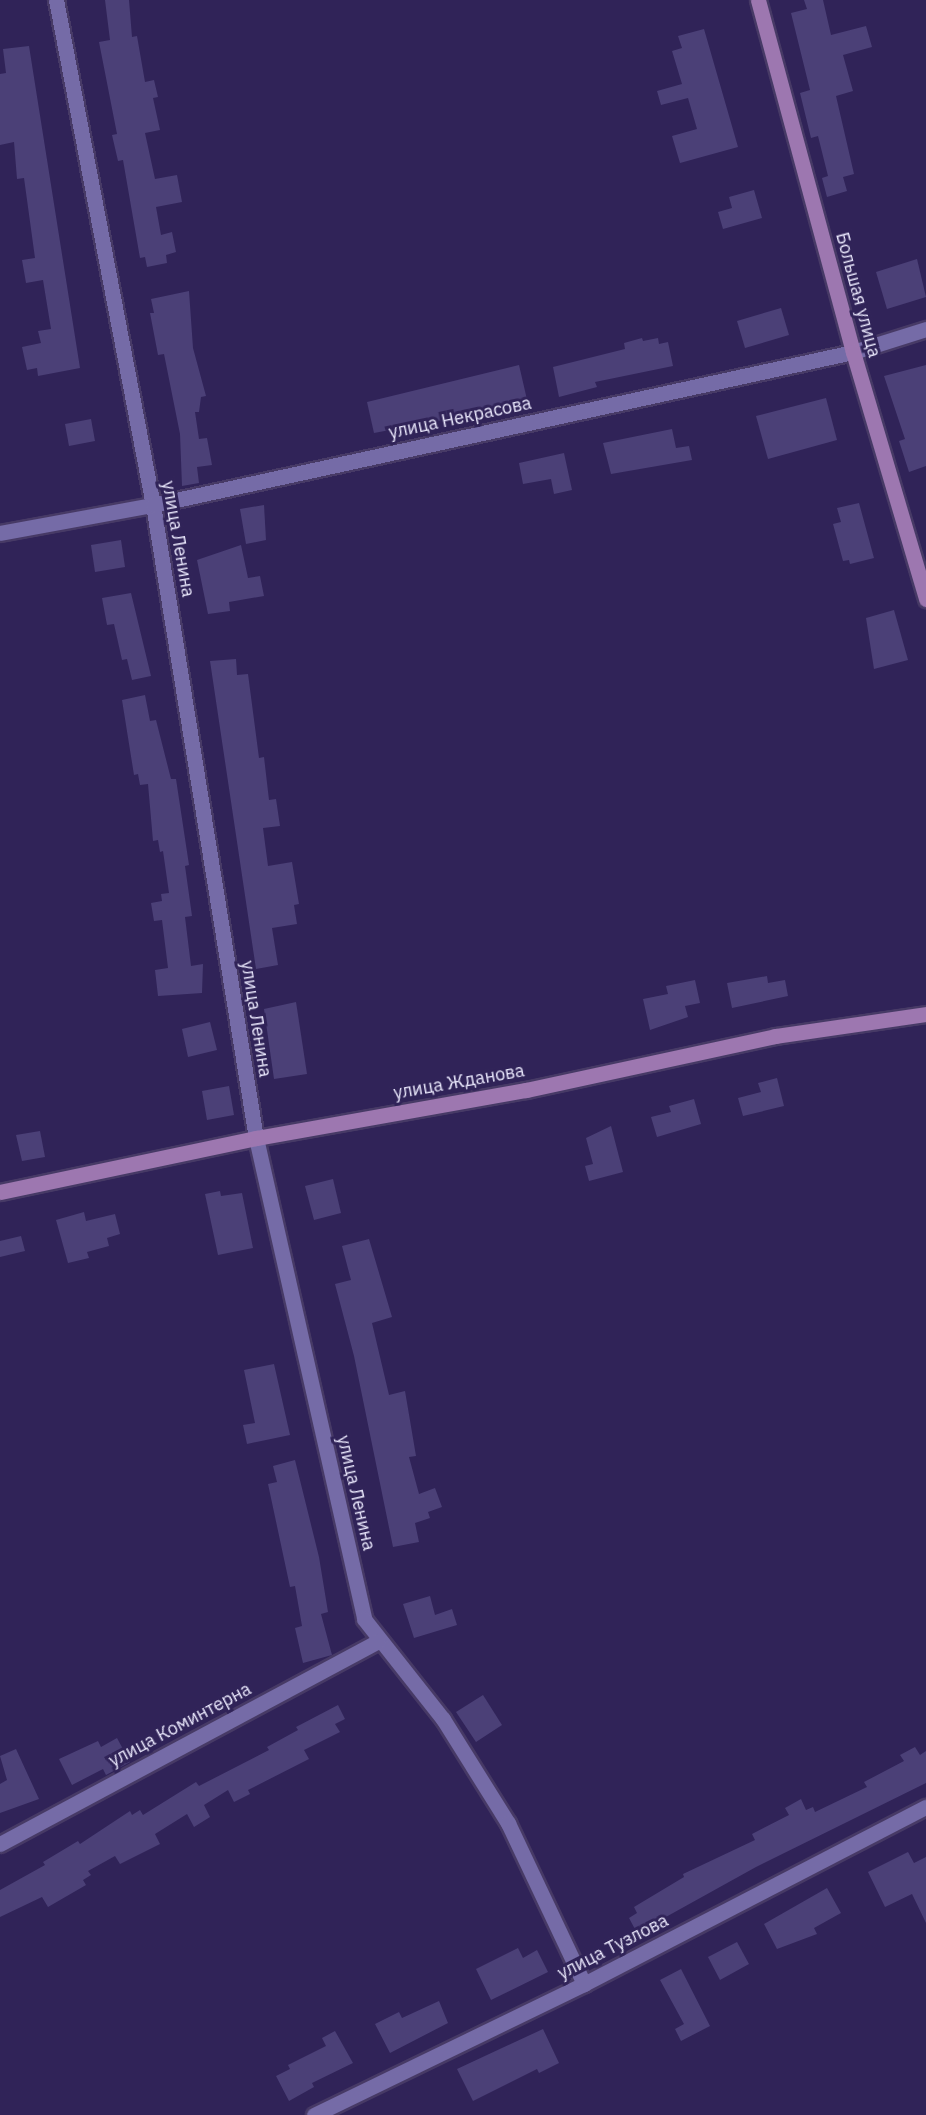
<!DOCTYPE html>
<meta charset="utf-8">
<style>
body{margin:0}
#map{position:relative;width:926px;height:2115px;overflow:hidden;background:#302358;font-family:"IBM Plex Sans",sans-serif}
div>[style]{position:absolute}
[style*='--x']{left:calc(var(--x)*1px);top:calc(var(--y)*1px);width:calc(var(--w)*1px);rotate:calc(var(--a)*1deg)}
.building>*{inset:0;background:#4b4077}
.roads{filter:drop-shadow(2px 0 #473a66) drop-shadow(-2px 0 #473a66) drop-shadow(0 2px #473a66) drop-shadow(0 -2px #473a66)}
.street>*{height:15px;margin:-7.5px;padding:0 7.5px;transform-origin:7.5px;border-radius:7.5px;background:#756ba7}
.secondary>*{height:15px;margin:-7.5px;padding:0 7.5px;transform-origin:7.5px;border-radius:7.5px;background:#9d77b0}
span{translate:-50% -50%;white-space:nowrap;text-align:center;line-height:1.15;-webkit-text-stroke:6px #302358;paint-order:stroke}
.street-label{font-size:18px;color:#ebe9fd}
</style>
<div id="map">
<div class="building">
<div style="clip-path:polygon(105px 0,129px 0,132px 37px,137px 36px,145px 82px,154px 80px,158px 97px,153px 98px,160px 130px,145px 133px,155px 179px,177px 175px,182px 202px,156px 207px,161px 235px,172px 232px,176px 252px,166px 255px,167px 263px,147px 267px,145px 257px,140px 258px,123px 160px,118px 161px,112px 135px,117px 134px,99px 42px,110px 40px)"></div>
<div style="clip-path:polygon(804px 0,823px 0,831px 35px,866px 26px,872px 47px,843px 55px,853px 91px,836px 96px,854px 174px,843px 177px,847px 191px,827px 197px,822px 178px,828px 176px,818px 136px,811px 138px,800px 93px,810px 90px,791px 13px,807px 9px)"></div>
<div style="clip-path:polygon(704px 29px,738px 147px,680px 163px,672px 136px,697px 129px,688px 98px,661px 105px,657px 91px,682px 84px,672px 51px,682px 48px,678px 36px)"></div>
<div style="clip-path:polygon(29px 46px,80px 368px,38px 376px,37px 368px,27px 370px,22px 347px,41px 343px,38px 331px,51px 329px,43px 280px,26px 283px,22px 260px,35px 258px,24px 178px,17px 179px,14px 142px,0 145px,0 74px,6px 73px,3px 49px)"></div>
<div style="clip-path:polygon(754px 190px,762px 218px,723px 229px,718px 212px,732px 208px,729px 197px)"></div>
<div style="clip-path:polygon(917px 259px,926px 297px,887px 309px,876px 272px)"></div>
<div style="clip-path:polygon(189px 291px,193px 348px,206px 396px,201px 397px,199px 412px,195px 412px,199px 439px,207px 438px,212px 465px,197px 467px,199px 483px,182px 486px,180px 434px,164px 354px,158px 355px,150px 313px,154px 313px,151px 299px)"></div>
<div style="clip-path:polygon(781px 308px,789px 335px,745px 348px,737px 321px)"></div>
<div style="clip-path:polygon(642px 338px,643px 341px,658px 338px,659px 344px,668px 342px,673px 366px,595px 382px,597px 387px,559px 397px,553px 367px,625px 349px,624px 343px)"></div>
<div style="clip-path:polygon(519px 365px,528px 404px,374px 433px,367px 402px)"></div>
<div style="clip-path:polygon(926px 365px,926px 466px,909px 472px,899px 441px,905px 439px,884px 376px)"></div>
<div style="clip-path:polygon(826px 398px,837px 440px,768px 459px,756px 416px)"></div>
<div style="clip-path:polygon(91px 419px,95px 441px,69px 446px,65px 424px)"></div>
<div style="clip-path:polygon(672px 429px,676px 448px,689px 446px,692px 460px,611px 474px,603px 443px)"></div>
<div style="clip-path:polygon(564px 453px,572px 490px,554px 494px,551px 479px,523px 484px,519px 463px)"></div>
<div style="clip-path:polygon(859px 503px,874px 558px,850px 564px,849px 560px,843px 561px,833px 524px,841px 522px,837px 508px)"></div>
<div style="clip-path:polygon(264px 505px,266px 540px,246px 544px,240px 509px)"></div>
<div style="clip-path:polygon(121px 540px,125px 567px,95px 572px,91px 545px)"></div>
<div style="clip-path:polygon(241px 545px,248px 578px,260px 576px,264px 596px,229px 602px,230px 611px,208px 614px,197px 560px)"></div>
<div style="clip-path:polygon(131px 593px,151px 676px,132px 680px,127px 659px,122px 660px,114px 624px,107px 625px,102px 598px)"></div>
<div style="clip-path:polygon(894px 610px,908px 660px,874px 669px,866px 618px)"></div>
<div style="clip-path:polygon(236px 659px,237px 675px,248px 674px,259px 758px,264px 757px,269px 800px,276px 799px,280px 826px,263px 828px,268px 866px,292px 862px,299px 904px,294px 905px,297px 924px,272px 928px,278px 965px,256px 969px,210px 661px)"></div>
<div style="clip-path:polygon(145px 695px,150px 721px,156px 720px,171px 779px,176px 779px,189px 865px,185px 866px,192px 916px,185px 917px,191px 966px,203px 964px,202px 993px,158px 996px,155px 970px,168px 968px,162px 920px,154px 921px,151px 903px,162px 901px,161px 894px,169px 893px,163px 851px,160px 852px,158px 840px,153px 841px,148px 784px,140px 785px,138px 774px,134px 775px,122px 700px)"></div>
<div style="clip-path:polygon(767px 976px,768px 983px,785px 980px,788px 996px,732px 1008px,727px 983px)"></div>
<div style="clip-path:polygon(695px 980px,700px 1003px,685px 1006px,688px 1017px,650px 1030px,643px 999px,668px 994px,666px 986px)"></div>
<div style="clip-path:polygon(296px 1002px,307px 1074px,274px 1079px,264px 1009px)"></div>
<div style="clip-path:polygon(210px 1022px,217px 1050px,188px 1057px,182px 1029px)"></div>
<div style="clip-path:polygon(777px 1078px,784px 1106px,743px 1116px,738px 1098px,761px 1092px,758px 1083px)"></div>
<div style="clip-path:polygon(229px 1086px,234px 1115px,207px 1120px,202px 1091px)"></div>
<div style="clip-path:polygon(694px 1099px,701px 1124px,657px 1137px,651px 1117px,671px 1112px,669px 1106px)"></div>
<div style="clip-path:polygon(611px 1126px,623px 1172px,589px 1181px,585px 1166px,593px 1164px,586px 1138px)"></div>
<div style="clip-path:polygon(40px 1131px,45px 1157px,22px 1161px,16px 1135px)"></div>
<div style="clip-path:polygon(333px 1179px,341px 1213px,314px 1220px,305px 1186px)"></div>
<div style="clip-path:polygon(220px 1191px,221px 1196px,242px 1193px,253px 1248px,218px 1255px,205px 1194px)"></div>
<div style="clip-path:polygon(84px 1212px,86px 1221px,115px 1214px,120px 1234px,107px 1238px,109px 1246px,87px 1252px,89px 1258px,68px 1263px,56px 1220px)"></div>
<div style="clip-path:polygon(21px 1236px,25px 1251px,0 1257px,0 1241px)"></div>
<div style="clip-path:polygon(369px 1239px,392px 1317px,372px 1323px,389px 1395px,405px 1391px,416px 1456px,409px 1457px,419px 1494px,435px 1488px,442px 1507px,428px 1512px,430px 1518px,415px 1523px,419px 1542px,393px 1547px,354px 1356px,335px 1284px,351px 1280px,342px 1246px)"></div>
<div style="clip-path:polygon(274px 1364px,290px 1435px,247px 1444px,243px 1425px,255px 1423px,244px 1370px)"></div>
<div style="clip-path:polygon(295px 1460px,319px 1557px,328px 1612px,321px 1614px,332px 1655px,303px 1663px,295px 1628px,302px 1626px,295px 1586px,290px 1587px,268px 1484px,277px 1482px,273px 1466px)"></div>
<div style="clip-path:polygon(430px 1596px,435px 1615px,452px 1609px,457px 1625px,414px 1638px,403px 1604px)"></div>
<div style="clip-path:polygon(483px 1695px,502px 1725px,476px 1742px,456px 1712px)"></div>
<div style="clip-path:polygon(338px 1705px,345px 1719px,335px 1724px,340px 1732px,304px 1750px,309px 1759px,248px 1790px,250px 1794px,234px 1802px,228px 1790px,204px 1805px,210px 1817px,194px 1827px,187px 1814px,155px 1834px,160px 1844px,120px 1864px,115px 1856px,88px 1871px,91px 1875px,83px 1880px,86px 1885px,48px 1907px,42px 1897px,0 1917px,0 1890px,45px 1865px,43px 1862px,78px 1841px,80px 1844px,130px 1811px,132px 1815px,140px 1810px,143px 1815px,196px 1782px,199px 1786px,269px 1750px,267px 1747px,298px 1730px,296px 1727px)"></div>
<div style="clip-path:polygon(117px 1738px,130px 1762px,106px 1775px,103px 1769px,72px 1785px,59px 1759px,98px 1741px,101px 1747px)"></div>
<div style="clip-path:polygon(915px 1747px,920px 1755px,926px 1751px,926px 1783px,756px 1867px,637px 1933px,629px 1918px,637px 1913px,634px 1907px,684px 1877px,683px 1874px,755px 1840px,752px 1834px,789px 1815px,785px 1808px,801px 1799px,806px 1810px,813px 1807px,815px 1812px,867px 1787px,864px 1782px,904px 1761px,900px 1755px)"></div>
<div style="clip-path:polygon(16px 1749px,39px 1799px,0 1813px,0 1784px,7px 1780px,0 1756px)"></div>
<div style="clip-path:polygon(908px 1852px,914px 1863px,926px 1857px,926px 1923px,912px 1894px,885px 1907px,868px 1872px)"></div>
<div style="clip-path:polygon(827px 1888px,841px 1913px,814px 1928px,817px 1934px,777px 1949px,764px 1924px)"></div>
<div style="clip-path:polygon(737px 1942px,749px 1964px,720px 1980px,708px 1957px)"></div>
<div style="clip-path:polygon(518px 1948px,523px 1958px,537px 1950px,548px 1972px,491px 2000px,476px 1969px)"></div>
<div style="clip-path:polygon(681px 1969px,710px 2026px,681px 2041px,675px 2029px,684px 2024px,660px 1980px)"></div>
<div style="clip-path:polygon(439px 2001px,448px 2023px,390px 2053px,375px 2024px,399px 2012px,402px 2018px)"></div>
<div style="clip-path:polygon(543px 2029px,559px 2063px,539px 2073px,537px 2069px,473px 2101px,457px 2069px)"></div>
<div style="clip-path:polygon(335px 2031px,353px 2063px,312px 2083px,314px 2087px,289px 2101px,276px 2076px,290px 2069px,288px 2065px,326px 2046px,322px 2038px)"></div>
</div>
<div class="roads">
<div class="street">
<div style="--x:56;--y:0;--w:514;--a:79.13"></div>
<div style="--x:153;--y:505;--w:641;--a:80.76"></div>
<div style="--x:256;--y:1138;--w:493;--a:77.3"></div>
<div style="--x:364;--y:1619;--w:127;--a:51.7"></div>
<div style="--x:443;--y:1719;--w:123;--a:58"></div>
<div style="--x:508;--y:1823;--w:178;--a:64.7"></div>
<div style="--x:0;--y:533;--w:156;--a:-10.4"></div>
<div style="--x:153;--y:505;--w:717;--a:-12.33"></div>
<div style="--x:853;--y:352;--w:77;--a:-17.5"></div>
<div style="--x:0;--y:1844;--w:429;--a:-28.2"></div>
<div style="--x:314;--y:2115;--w:300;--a:-25.9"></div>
<div style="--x:584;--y:1984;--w:385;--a:-27.4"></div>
</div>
<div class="secondary">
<div style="--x:758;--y:0;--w:365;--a:74.9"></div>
<div style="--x:853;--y:352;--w:258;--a:73.5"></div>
<div style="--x:0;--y:1192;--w:262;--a:-11.9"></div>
<div style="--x:256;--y:1138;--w:274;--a:-10.1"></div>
<div style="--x:526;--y:1090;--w:255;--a:-12.2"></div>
<div style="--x:775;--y:1036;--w:153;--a:-8.3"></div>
</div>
</div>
<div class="street-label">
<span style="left:858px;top:295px;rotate:75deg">Большая улица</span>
<span style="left:460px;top:418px;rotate:-12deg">улица Некрасова</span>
<span style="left:178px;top:539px;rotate:80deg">улица Ленина</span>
<span style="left:256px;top:1019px;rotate:81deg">улица Ленина</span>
<span style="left:459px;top:1082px;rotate:-10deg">улица Жданова</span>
<span style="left:356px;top:1493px;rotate:77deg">улица Ленина</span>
<span style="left:180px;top:1725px;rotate:-28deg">улица Коминтерна</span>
<span style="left:613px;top:1947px;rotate:-27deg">улица Тузлова</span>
</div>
</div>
